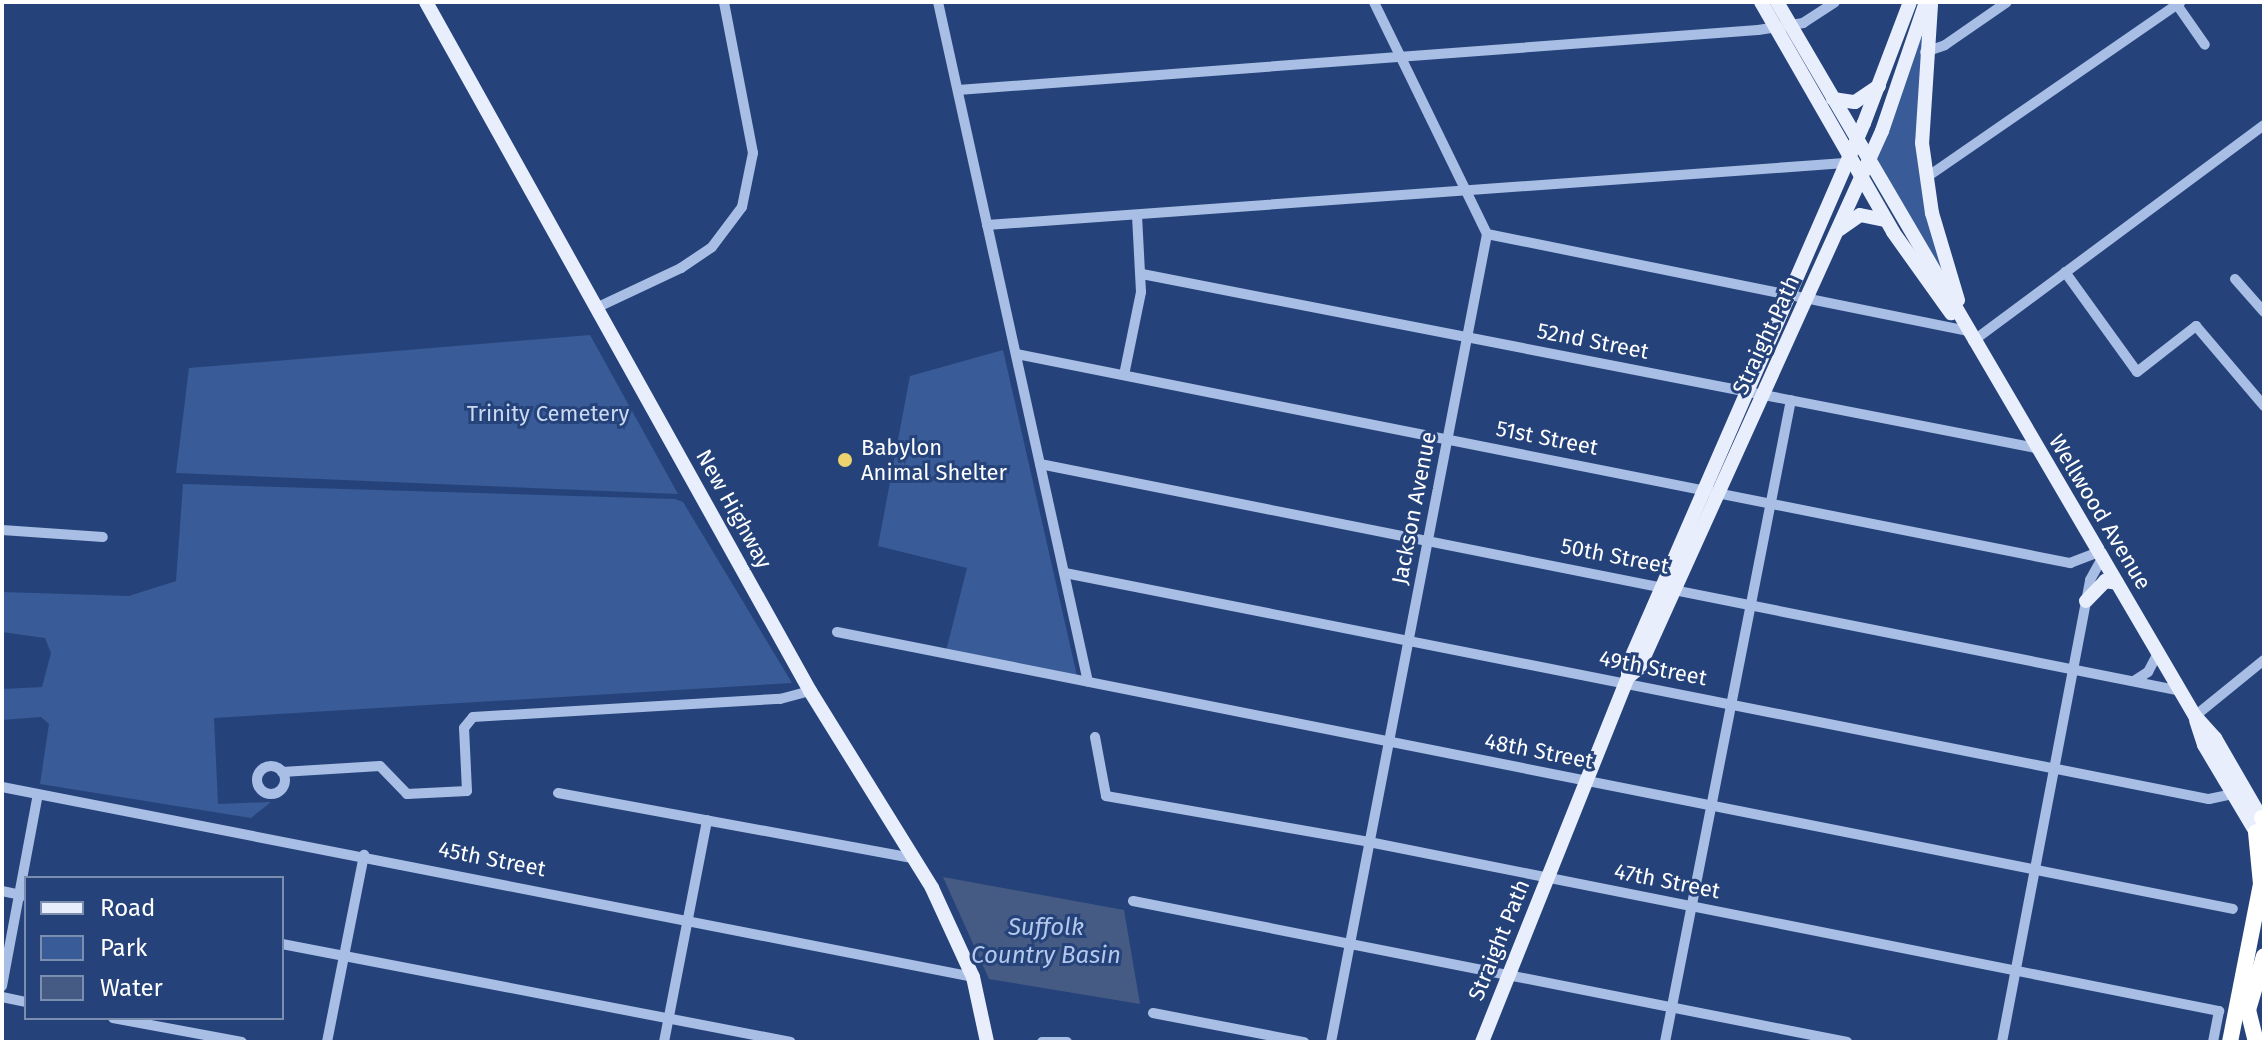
<!DOCTYPE html>
<style>
body{margin:0}
#map{position:relative;width:2266px;height:1044px;overflow:hidden;background:#25437a;font-family:"Fira Sans",sans-serif}
div>[style]{position:absolute}
[style*='--x']{left:calc(var(--x)*1px);top:calc(var(--y)*1px);width:calc(var(--w)*1px);rotate:calc(var(--a)*1deg)}
.green>*{inset:0;background:#395b97}
.water>*{inset:0;background:#455b84}
.minor>*{height:10px;margin:-5px;padding:0 5px;transform-origin:5px;border-radius:5px;background:#a9bee4}
.minor>.ring{margin:-5px;padding:0;box-sizing:content-box;background:none;border:10px solid #a9bee4;border-radius:50%}
.major>*{height:14px;margin:-7px;padding:0 7px;transform-origin:7px;border-radius:7px;background:#e8eefc}
.highway>*{height:16px;margin:-8px;padding:0 8px;transform-origin:8px;border-radius:8px;background:#fff}
.dots>*{width:22px;height:22px;translate:-50% -50%;box-sizing:border-box;border:4px solid #25437a;border-radius:50%}
span{translate:-50% -50%;white-space:nowrap;text-align:center;line-height:1.15;-webkit-text-stroke:6px #25437a;paint-order:stroke}
.street-label{font-size:22px;color:#fff}
.park-label{font-size:22px;color:#cbdaf3}
.poi-label{font-size:22px;color:#fff}
.left{translate:0 -50%;text-align:left}
.water-label{font-size:24px;color:#b4c8ec;font-style:italic}
.frame{position:absolute;inset:0;border:4px solid #fff;pointer-events:none}
.legend{position:absolute;left:24px;top:876px;width:260px;height:144px;box-sizing:border-box;background:#25437a;border:2px solid #7c8eaf;margin:0;padding:10px 14px;list-style:none;font-size:24px;color:#fff}
.legend li{display:flex;align-items:center;gap:16px;height:40px}
.legend b{width:40px;border:2px solid #7c8eaf}
</style>
<div id="map">
<div class="green">
<div style="clip-path:polygon(1926px 14px,1918px 144px,1948px 284px,1874px 158px)"></div>
<div style="clip-path:polygon(590px 335px,678px 494px,176px 473px,189px 368px)"></div>
<div style="clip-path:polygon(1003px 350px,1077px 676px,946px 651px,967px 568px,878px 546px,910px 376px)"></div>
<div style="clip-path:polygon(183px 484px,675px 499px,683px 502px,792px 683px,214px 718px,218px 804px,271px 802px,251px 818px,40px 784px,49px 724px,41px 717px,2px 720px,2px 689px,42px 687px,51px 653px,45px 638px,2px 632px,2px 592px,129px 596px,176px 581px)"></div>
</div>
<div class="water">
<div style="clip-path:polygon(943px 877px,1124px 910px,1140px 1004px,989px 979px)"></div>
</div>
<div class="minor">
<div style="--x:938;--y:2;--w:696;--a:77.56"></div>
<div style="--x:2175;--y:2;--w:52;--a:55.1"></div>
<div style="--x:1925;--y:52;--w:21;--a:-19"></div>
<div style="--x:1945;--y:45;--w:75;--a:-34.7"></div>
<div style="--x:958;--y:90;--w:802;--a:-4.29"></div>
<div style="--x:1758;--y:30;--w:46;--a:-8.8"></div>
<div style="--x:1803;--y:23;--w:38;--a:-33"></div>
<div style="--x:1927;--y:177;--w:308;--a:-34.6"></div>
<div style="--x:987;--y:225;--w:860;--a:-4.13"></div>
<div style="--x:1487;--y:234;--w:490;--a:11.4"></div>
<div style="--x:2065;--y:272;--w:123;--a:54.2"></div>
<div style="--x:2137;--y:372;--w:75;--a:-37.9"></div>
<div style="--x:2196;--y:326;--w:105;--a:49.6"></div>
<div style="--x:1142;--y:274;--w:911;--a:11.01"></div>
<div style="--x:2235;--y:279;--w:44;--a:48.7"></div>
<div style="--x:596;--y:308;--w:94;--a:-25.2"></div>
<div style="--x:681;--y:268;--w:37;--a:-34"></div>
<div style="--x:712;--y:247;--w:50;--a:-53.1"></div>
<div style="--x:742;--y:207;--w:55;--a:-78.5"></div>
<div style="--x:753;--y:153;--w:154;--a:-100.9"></div>
<div style="--x:1973;--y:341;--w:362;--a:-36.6"></div>
<div style="--x:1016;--y:354;--w:1075;--a:11.22"></div>
<div style="--x:2070;--y:563;--w:30;--a:-21"></div>
<div style="--x:1124;--y:375;--w:85;--a:-78.4"></div>
<div style="--x:1141;--y:292;--w:77;--a:-93"></div>
<div style="--x:1040;--y:464;--w:1163;--a:11.25"></div>
<div style="--x:2;--y:530;--w:101;--a:4"></div>
<div style="--x:1065;--y:573;--w:1166;--a:11.18"></div>
<div style="--x:2209;--y:799;--w:25;--a:-12"></div>
<div style="--x:837;--y:632;--w:1423;--a:11.22"></div>
<div style="--x:2134;--y:681;--w:17;--a:-33"></div>
<div style="--x:2148;--y:672;--w:21;--a:-62"></div>
<div style="--x:2195;--y:716;--w:89;--a:-39.1"></div>
<div style="--x:1095;--y:737;--w:60;--a:79.4"></div>
<div style="--x:1106;--y:796;--w:267;--a:9.9"></div>
<div style="--x:1369;--y:842;--w:867;--a:11.25"></div>
<div style="--x:2219;--y:1011;--w:32;--a:101"></div>
<div class="ring" style="left:257px;top:766px;width:18px;height:18px"></div>
<div style="--x:282;--y:772;--w:98;--a:-3.5"></div>
<div style="--x:380;--y:766;--w:39;--a:46"></div>
<div style="--x:407;--y:794;--w:60;--a:-2.9"></div>
<div style="--x:467;--y:791;--w:63;--a:-92.7"></div>
<div style="--x:464;--y:728;--w:14;--a:-51"></div>
<div style="--x:473;--y:717;--w:308;--a:-3.4"></div>
<div style="--x:780;--y:699;--w:31;--a:-15"></div>
<div style="--x:2;--y:787;--w:989;--a:11.07"></div>
<div style="--x:558;--y:793;--w:360;--a:10.4"></div>
<div style="--x:2;--y:891;--w:25;--a:12"></div>
<div style="--x:1133;--y:901;--w:728;--a:11.17"></div>
<div style="--x:282;--y:944;--w:518;--a:10.9"></div>
<div style="--x:2;--y:986;--w:195;--a:-79.4"></div>
<div style="--x:2;--y:997;--w:25;--a:12"></div>
<div style="--x:1153;--y:1013;--w:154;--a:10.9"></div>
<div style="--x:113;--y:1018;--w:131;--a:10.5"></div>
<div style="--x:327;--y:1042;--w:191;--a:-78.8"></div>
<div style="--x:664;--y:1042;--w:226;--a:-79"></div>
<div style="--x:1042;--y:1042;--w:25;--a:0"></div>
<div style="--x:1331;--y:1042;--w:823;--a:-79.07"></div>
<div style="--x:1487;--y:234;--w:258;--a:-116"></div>
<div style="--x:1665;--y:1042;--w:654;--a:-78.9"></div>
<div style="--x:2002;--y:1042;--w:470;--a:-79.2"></div>
<div style="--x:2090;--y:580;--w:25;--a:-61"></div>
</div>
<div class="major">
<div style="--x:426;--y:2;--w:789;--a:60.87"></div>
<div style="--x:810;--y:691;--w:232;--a:58.2"></div>
<div style="--x:932;--y:888;--w:98;--a:65.3"></div>
<div style="--x:973;--y:977;--w:66;--a:77.8"></div>
<div style="--x:1761;--y:2;--w:265;--a:60.1"></div>
<div style="--x:1893;--y:232;--w:100;--a:54.4"></div>
<div style="--x:1777;--y:2;--w:827;--a:59.65"></div>
<div style="--x:2195;--y:716;--w:30;--a:48"></div>
<div style="--x:2215;--y:738;--w:98;--a:60"></div>
<div style="--x:1931;--y:5;--w:138;--a:93.7"></div>
<div style="--x:1922;--y:143;--w:71;--a:81.9"></div>
<div style="--x:1932;--y:213;--w:91;--a:73.4"></div>
<div style="--x:1833;--y:99;--w:22;--a:8"></div>
<div style="--x:1855;--y:102;--w:29;--a:-34"></div>
<div style="--x:1840;--y:229;--w:24;--a:-35"></div>
<div style="--x:1860;--y:215;--w:25;--a:11"></div>
<div style="--x:2086;--y:601;--w:28;--a:-46"></div>
<div style="--x:2105;--y:581;--w:12;--a:9"></div>
<div style="--x:1628;--y:677;--w:14;--a:-39"></div>
<div style="--x:1639;--y:668;--w:589;--a:-65.65"></div>
<div style="--x:1882;--y:131;--w:136;--a:-71.2"></div>
<div style="--x:2196;--y:720;--w:26;--a:72"></div>
<div style="--x:2204;--y:745;--w:109;--a:59.2"></div>
<div style="--x:1482;--y:1042;--w:393;--a:-68.2"></div>
<div style="--x:1628;--y:677;--w:12;--a:-90"></div>
<div style="--x:1628;--y:665;--w:591;--a:-66.47"></div>
<div style="--x:1864;--y:123;--w:129;--a:-69.2"></div>
</div>
<div class="highway">
<div style="--x:2262;--y:818;--w:3;--a:45"></div>
<div style="--x:2230;--y:1042;--w:161;--a:-78.9"></div>
<div style="--x:2261;--y:884;--w:52;--a:-95.5"></div>
<div style="--x:2256;--y:1042;--w:33;--a:-104"></div>
<div style="--x:2248;--y:1010;--w:56;--a:-73.5"></div>
</div>
<div class="dots">
<div style="left:845px;top:460px;background:#edd36e"></div>
</div>
<div class="street-label">
<span style="left:1766px;top:335px;rotate:-65deg">Straight Path</span>
<span style="left:1593px;top:341px;rotate:11deg">52nd Street</span>
<span style="left:1547px;top:438px;rotate:11deg">51st Street</span>
<span style="left:1414px;top:508px;rotate:-79deg">Jackson Avenue</span>
<span style="left:734px;top:509px;rotate:61deg">New Highway</span>
<span style="left:2100px;top:512px;rotate:59deg">Wellwood Avenue</span>
<span style="left:1615px;top:556px;rotate:11deg">50th Street</span>
<span style="left:1653px;top:668px;rotate:11deg">49th Street</span>
<span style="left:1539px;top:751px;rotate:11deg">48th Street</span>
<span style="left:492px;top:859px;rotate:11deg">45th Street</span>
<span style="left:1667px;top:881px;rotate:11deg">47th Street</span>
<span style="left:1499px;top:940px;rotate:-68deg">Straight Path</span>
</div>
<div class="park-label">
<span style="left:548px;top:414px">Trinity Cemetery</span>
</div>
<div class="poi-label">
<span class="left" style="left:861px;top:460px">Babylon<br>Animal Shelter</span>
</div>
<div class="water-label">
<span style="left:1046px;top:942px">Suffolk<br>Country Basin</span>
</div>
<div class="frame"></div>
<ul class="legend">
<li><b style="height:10px;background:#e8eefc"></b>Road</li>
<li><b style="height:22px;background:#395b97"></b>Park</li>
<li><b style="height:22px;background:#455b84"></b>Water</li>
</ul>
</div>
